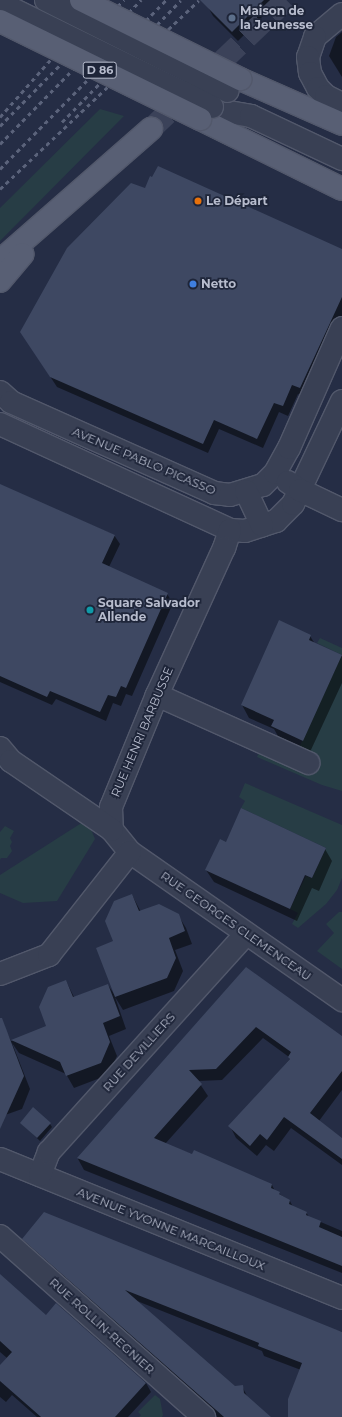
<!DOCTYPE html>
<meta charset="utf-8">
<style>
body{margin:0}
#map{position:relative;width:342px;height:1417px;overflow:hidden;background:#252d45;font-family:Montserrat,sans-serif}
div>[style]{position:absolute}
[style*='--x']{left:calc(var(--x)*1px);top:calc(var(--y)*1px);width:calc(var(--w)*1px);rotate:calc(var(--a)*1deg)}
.green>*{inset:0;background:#273d45}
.shadow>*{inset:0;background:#0007}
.building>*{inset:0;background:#3e4862}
.major-tunnel>*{height:22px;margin-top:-11px;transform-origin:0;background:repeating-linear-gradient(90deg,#3b4259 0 22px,transparent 0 33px)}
.roads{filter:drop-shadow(1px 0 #52586b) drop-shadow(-1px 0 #52586b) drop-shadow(0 1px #52586b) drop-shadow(0 -1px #52586b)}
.minor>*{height:22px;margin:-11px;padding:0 11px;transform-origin:11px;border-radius:11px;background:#394054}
.major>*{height:22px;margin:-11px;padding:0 11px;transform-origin:11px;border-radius:11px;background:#585f74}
.rail>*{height:3px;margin-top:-1.5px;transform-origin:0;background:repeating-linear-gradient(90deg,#5b637b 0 4px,transparent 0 8px)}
.bridges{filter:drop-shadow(1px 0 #52586b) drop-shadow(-1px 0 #52586b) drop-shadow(0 1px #52586b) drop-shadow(0 -1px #52586b)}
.minor-bridge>*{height:22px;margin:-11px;padding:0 11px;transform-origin:11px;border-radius:11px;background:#394054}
.major-bridge>*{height:22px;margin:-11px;padding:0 11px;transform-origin:11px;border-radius:11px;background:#585f74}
.dots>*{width:11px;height:11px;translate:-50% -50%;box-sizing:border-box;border:2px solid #1e2539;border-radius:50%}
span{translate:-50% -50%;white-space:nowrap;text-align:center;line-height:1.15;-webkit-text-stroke:3.5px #1e2539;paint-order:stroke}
.shield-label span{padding:1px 3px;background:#1e2539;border:1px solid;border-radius:3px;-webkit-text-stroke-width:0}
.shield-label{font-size:11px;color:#b7bccd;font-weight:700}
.poi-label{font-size:12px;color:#b7bccd;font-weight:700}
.left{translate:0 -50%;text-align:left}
.street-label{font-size:12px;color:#b7bccd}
</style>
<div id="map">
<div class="green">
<div style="clip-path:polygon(100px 109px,124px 116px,0 241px,0 208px)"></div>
<div style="clip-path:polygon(320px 638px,342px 648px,342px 655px,317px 643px)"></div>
<div style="clip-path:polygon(342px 655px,342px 791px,322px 785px,257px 757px,261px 748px,297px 752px)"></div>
<div style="clip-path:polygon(245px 783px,342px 825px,342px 878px,337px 890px,326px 904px,298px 928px,292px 924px,298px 913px,290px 909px,306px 876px,312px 878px,326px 848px,241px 808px,245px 801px,239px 797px)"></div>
<div style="clip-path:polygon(83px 822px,90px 827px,95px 839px,57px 901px,23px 903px,0 893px,0 875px)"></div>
<div style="clip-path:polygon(5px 826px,14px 831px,10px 838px,12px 842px,10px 846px,12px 851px,7px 858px,1px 858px,0 860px,0 832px)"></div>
<div style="clip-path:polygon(339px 912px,342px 912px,342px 969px,317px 951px,334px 933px,326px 924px)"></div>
<div style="clip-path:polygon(155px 1395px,160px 1399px,163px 1415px,162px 1417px,139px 1417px,141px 1415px,138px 1412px)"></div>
</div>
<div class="shadow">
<div style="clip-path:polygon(214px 0,279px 0,238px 41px,213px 16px,208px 7px)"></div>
<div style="clip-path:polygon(342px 32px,342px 77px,329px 56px,336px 37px)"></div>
<div style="clip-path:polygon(342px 250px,342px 319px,306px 397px,298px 394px,288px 416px,279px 412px,263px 448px,219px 429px,208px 453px,57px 387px,21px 332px)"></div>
<div style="clip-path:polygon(0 485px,114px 535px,120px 544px,109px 567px,167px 594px,173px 603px,132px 696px,126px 694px,121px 706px,113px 703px,106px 721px,56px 699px,52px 705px,0 682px)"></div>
<div style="clip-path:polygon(310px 636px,315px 644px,342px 656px,342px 683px,310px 752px,279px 738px,274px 729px,249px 718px,242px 705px)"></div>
<div style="clip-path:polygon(226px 843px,325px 849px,332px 861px,319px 891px,312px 888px,297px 921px,214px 882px,206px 870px)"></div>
<div style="clip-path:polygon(132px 895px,141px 912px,178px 915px,186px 928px,192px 944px,175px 950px,183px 971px,174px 991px,123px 1010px,115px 997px,126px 1029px,109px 1036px,117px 1056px,108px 1075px,74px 1088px,66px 1074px,19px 1053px,12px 1043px,30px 1089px,22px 1109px,5px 1115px,0 1107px,0 1026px,3px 1025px,11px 1041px,48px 1027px,66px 981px,74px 997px,108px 985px,116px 997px,115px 942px)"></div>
<div style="clip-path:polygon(246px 969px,342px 1037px,342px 1090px,319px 1121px,342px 1139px,342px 1165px,291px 1128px,274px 1151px,266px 1145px,257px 1156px,236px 1138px,230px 1126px,290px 1059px,289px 1057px,263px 1038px,222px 1080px,198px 1081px,208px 1096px,165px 1144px,272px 1185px,275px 1191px,290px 1201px,293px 1207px,306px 1212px,309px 1217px,342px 1231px,342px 1273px,84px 1170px,78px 1159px)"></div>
<div style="clip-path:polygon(21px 1123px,50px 1124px,52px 1127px,40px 1141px)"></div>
<div style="clip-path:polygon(23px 1239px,342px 1332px,342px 1417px,289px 1417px,301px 1370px,264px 1356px,262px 1351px,137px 1301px,235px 1387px,242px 1386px,248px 1398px,270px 1417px,217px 1417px,216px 1414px,28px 1248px)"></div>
<div style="clip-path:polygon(0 1275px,46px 1316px,146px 1383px,151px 1392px,128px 1417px,37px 1417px,12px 1395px,6px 1402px,0 1397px,0 1366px,7px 1358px,0 1352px)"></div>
</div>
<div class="building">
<div style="clip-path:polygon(200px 0,264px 0,232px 32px)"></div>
<div style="clip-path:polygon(158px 166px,342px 249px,342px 297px,300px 388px,292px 385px,283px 406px,274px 403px,257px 439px,214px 420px,203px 444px,50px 377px,20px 332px,67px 248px,131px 183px,145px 188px,150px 176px,152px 177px)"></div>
<div style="clip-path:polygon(0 484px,115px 535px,102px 563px,168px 593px,126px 688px,121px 686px,116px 697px,108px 695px,100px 712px,50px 691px,47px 697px,0 676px)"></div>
<div style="clip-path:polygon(279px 620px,311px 635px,309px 640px,342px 655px,303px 741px,271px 726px,274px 720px,241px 705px)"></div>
<div style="clip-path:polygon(241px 808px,326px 848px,312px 878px,305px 875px,290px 909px,205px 870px,220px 839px,226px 842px)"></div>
<div style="clip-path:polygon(132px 894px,139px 911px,159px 904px,179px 914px,185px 931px,169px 938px,176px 958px,167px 978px,115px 997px,96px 948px,113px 941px,105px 921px,114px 901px)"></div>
<div style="clip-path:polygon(246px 967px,342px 1036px,342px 1071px,310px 1113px,342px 1138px,342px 1159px,284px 1117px,267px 1140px,260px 1134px,250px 1146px,228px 1126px,290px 1059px,288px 1057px,291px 1052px,256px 1027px,216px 1069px,189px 1070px,202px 1084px,154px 1138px,192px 1154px,194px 1150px,272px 1184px,271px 1188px,280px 1192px,279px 1194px,290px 1200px,289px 1204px,307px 1212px,306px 1215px,321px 1221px,319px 1227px,342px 1237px,342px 1266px,77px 1158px)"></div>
<div style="clip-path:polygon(66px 980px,73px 997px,108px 984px,120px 1016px,103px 1023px,110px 1042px,101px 1063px,66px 1076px,60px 1062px,11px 1040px,46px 1026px,39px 1007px,48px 987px)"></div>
<div style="clip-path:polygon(0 1018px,2px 1018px,24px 1076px,0 1129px)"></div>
<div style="clip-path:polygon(33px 1107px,51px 1123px,37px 1138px,20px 1123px)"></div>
<div style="clip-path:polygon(44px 1212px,342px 1332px,342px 1417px,288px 1417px,288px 1399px,302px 1363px,258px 1346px,259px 1343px,125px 1290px,235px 1386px,243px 1385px,244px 1393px,271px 1417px,224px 1417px,22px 1239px)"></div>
<div style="clip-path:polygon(0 1274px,46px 1315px,56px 1303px,146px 1383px,115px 1417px,41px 1417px,0 1381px,0 1365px,12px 1352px,0 1341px)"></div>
</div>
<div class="major-tunnel">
<div style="--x:151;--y:129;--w:187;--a:-43.7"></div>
</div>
<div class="roads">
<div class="minor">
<div style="--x:342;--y:14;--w:35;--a:140"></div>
<div style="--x:315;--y:37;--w:21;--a:109"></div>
<div style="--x:308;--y:57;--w:16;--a:83"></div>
<div style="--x:310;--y:73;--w:17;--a:62"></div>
<div style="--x:318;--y:88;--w:11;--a:45"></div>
<div style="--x:326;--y:96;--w:18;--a:27"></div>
<div style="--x:212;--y:107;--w:18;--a:16"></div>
<div style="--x:229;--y:112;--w:22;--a:10"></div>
<div style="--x:251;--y:116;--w:101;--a:25.3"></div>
<div style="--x:0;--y:392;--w:15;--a:42"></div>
<div style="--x:11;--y:402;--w:222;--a:24.1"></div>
<div style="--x:214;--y:493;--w:16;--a:7"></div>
<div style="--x:230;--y:495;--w:34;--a:-17"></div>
<div style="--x:263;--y:485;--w:17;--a:-45"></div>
<div style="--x:275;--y:473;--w:29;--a:-61"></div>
<div style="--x:289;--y:448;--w:131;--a:-66.2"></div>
<div style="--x:0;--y:424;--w:253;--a:24.7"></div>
<div style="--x:230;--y:530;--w:15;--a:4"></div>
<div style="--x:245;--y:531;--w:33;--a:-18"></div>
<div style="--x:276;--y:521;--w:24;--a:-45"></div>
<div style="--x:293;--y:504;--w:114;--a:-64.6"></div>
<div style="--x:288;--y:482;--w:14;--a:34"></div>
<div style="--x:300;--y:490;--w:47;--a:25.5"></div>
<div style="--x:246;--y:491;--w:38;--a:65"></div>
<div style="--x:230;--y:530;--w:19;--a:108"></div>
<div style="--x:224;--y:548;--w:162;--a:114.5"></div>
<div style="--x:157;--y:695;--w:121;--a:112.3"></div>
<div style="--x:111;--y:807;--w:23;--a:88"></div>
<div style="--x:112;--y:830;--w:28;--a:51"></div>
<div style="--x:130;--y:852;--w:259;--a:34.9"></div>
<div style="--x:157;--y:695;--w:166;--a:24.2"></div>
<div style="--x:0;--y:748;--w:17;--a:50"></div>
<div style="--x:11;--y:761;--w:122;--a:34.3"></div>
<div style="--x:0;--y:974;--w:53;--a:-21.2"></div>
<div style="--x:49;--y:955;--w:131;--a:-51.8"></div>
<div style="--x:0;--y:1159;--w:369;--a:22.1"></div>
<div style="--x:40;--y:1175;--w:25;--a:-69"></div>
<div style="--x:49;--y:1152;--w:294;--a:-47.9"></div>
<div style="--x:0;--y:1236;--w:273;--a:41.6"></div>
</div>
<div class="major">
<div style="--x:240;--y:79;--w:111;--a:23.8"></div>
<div style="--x:200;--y:119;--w:158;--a:26.2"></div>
<div style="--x:0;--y:261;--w:201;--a:-41.2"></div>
<div style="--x:0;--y:281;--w:35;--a:-50"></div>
</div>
</div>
<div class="rail">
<div style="--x:0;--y:117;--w:156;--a:-48.6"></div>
<div style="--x:62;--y:122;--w:170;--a:-45.7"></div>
<div style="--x:0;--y:126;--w:177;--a:-45.5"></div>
<div style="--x:0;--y:144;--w:202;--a:-45.6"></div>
<div style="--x:0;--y:169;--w:237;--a:-45.5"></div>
<div style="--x:0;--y:189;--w:274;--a:-43.5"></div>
</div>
<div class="bridges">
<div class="minor-bridge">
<div style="--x:46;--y:0;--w:203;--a:26.6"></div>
<div style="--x:0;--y:3;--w:236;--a:26.1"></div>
</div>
<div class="major-bridge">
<div style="--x:81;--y:0;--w:178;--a:26.4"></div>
<div style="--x:0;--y:21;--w:223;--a:26.1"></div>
</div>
</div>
<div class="dots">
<div style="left:232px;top:18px;background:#5c6f8a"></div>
<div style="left:198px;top:201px;background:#e8710a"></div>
<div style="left:193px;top:284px;background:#3f7fe0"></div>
<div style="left:90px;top:610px;background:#0f9aa8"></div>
</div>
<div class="shield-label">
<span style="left:100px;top:70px">D 86</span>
</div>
<div class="poi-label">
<span class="left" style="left:240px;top:18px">Maison de<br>la Jeunesse</span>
<span class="left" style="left:206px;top:201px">Le Départ</span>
<span class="left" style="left:201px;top:284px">Netto</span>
<span class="left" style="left:98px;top:610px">Square Salvador<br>Allende</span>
</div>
<div class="street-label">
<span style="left:144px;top:461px;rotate:23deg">AVENUE PABLO PICASSO</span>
<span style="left:142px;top:732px;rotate:-67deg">RUE HENRI BARBUSSE</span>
<span style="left:236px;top:926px;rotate:35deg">RUE GEORGES CLEMENCEAU</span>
<span style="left:139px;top:1052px;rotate:-48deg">RUE DEVILLIERS</span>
<span style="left:171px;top:1229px;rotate:22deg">AVENUE YVONNE MARCAILLOUX</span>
<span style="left:102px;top:1326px;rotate:42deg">RUE ROLLIN-REGNIER</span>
</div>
</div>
